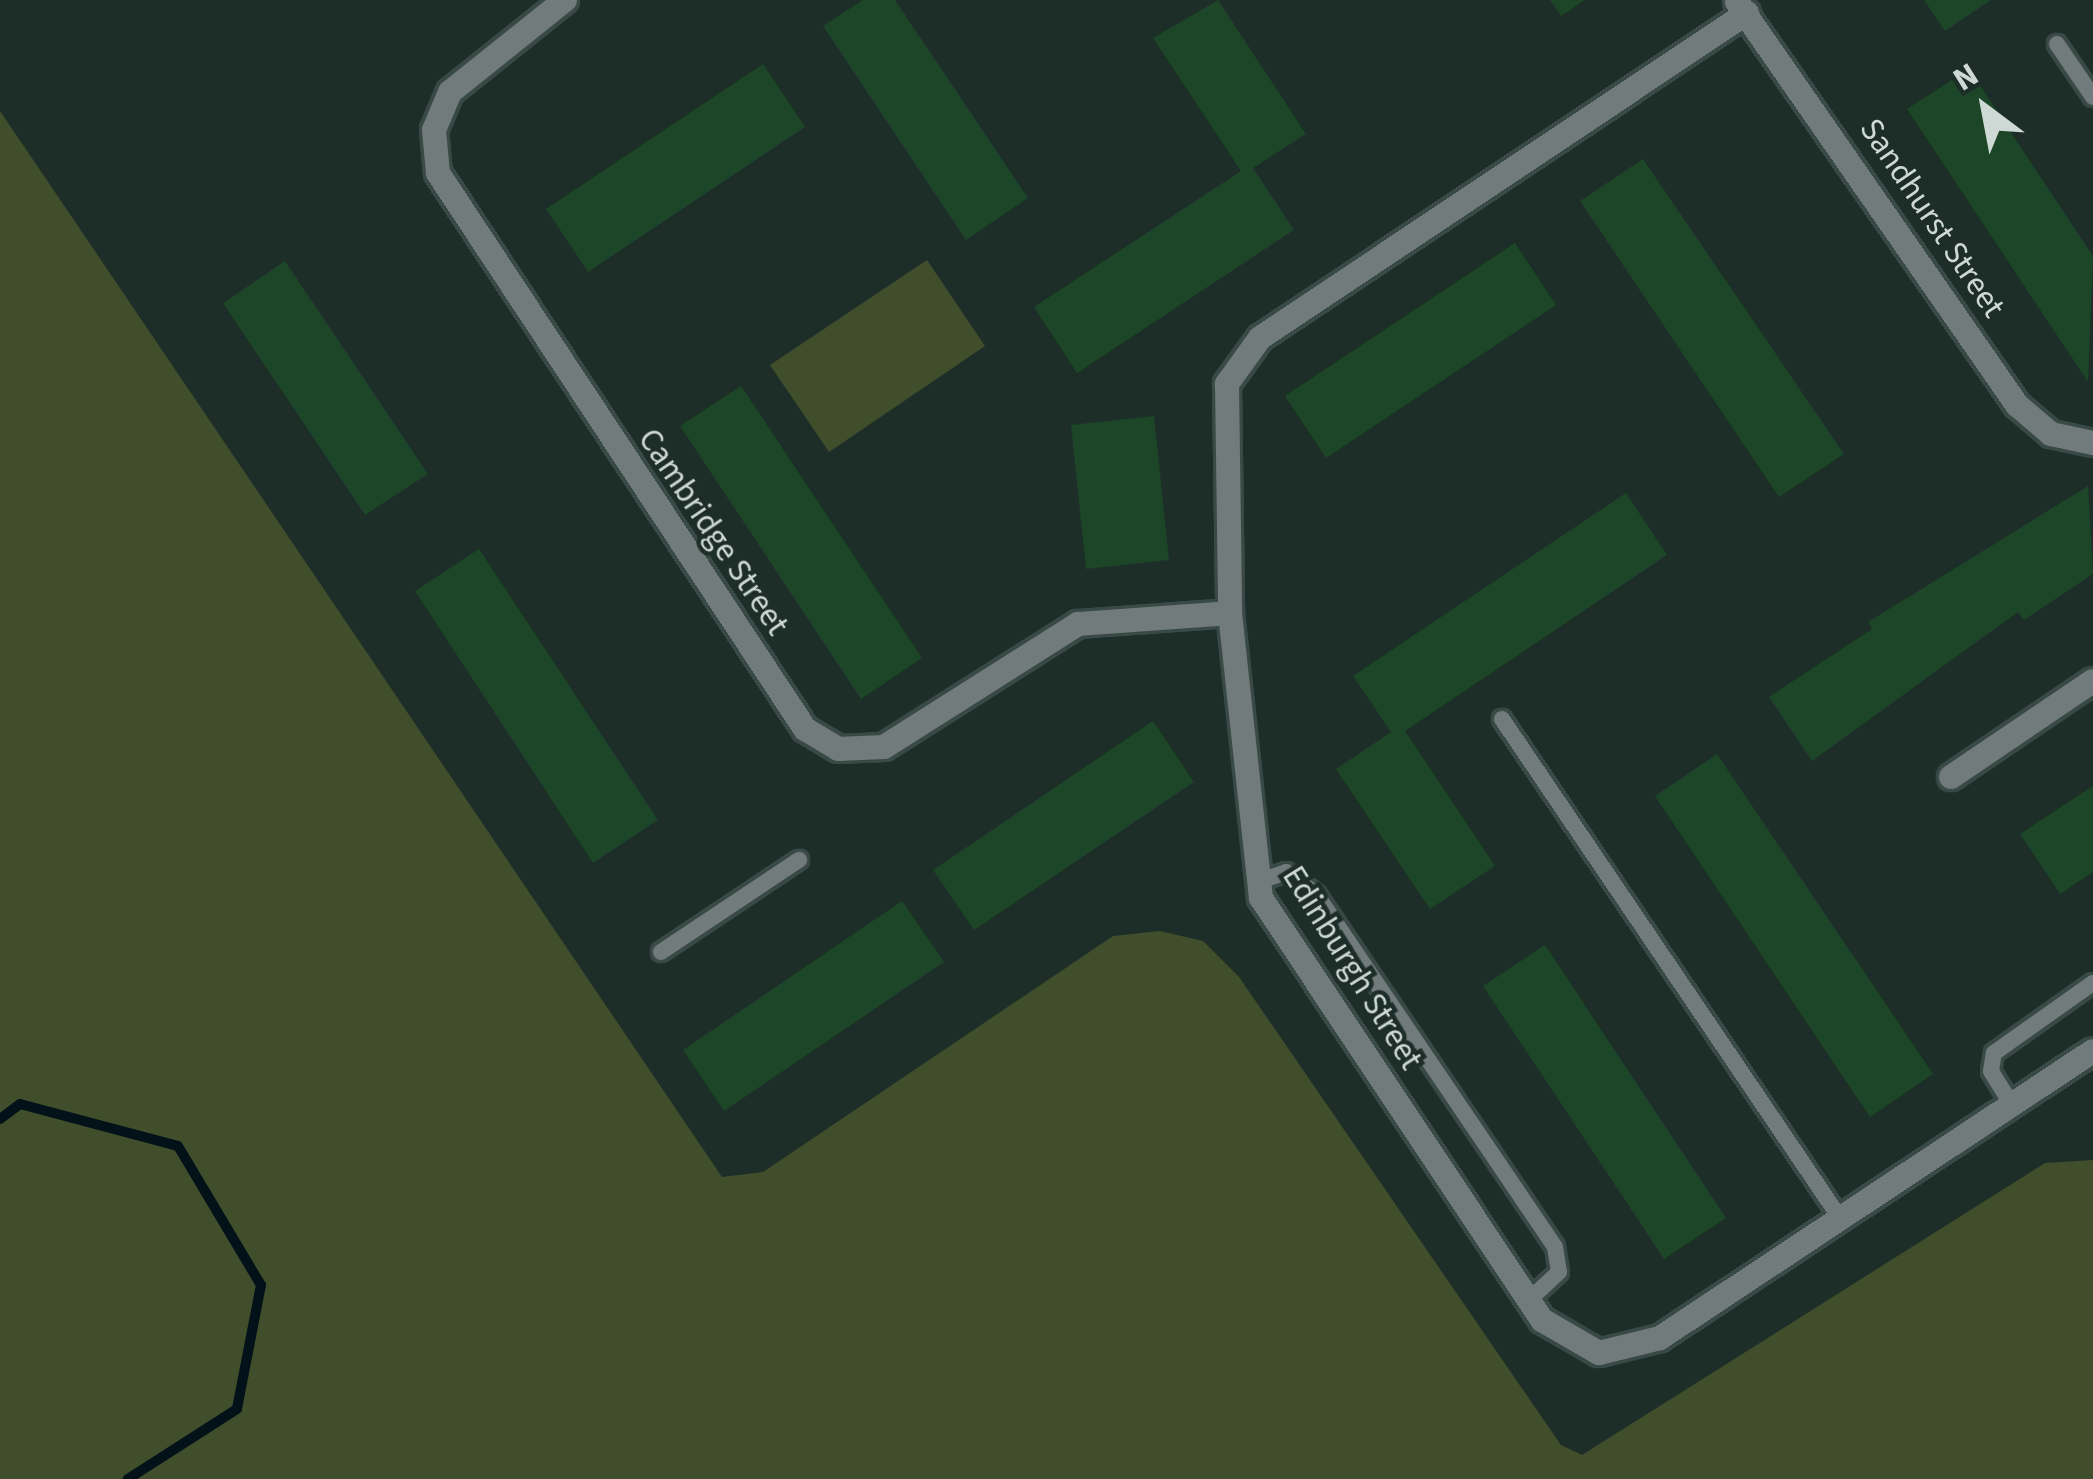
<!DOCTYPE html>
<style>
body{margin:0}
#map{position:relative;width:2093px;height:1479px;overflow:hidden;background:#1d2e29;font-family:"Source Sans 3",sans-serif}
div>[style]{position:absolute}
[style*='--x']{left:calc(var(--x)*1px);top:calc(var(--y)*1px);width:calc(var(--w)*1px);rotate:calc(var(--a)*1deg)}
.green>*{inset:0;background:#404e2c}
.stream>*{height:10px;margin:-5px;padding:0 5px;transform-origin:5px;border-radius:5px;background:#021218}
.building>*{inset:0;background:#1d4528}
.roads{filter:drop-shadow(3px 0 #394945) drop-shadow(-3px 0 #394945) drop-shadow(0 3px #394945) drop-shadow(0 -3px #394945)}
.lane>*{height:16px;margin:-8px;padding:0 8px;transform-origin:8px;border-radius:8px;background:#727b7b}
.street>*{height:24px;margin:-12px;padding:0 12px;transform-origin:12px;border-radius:12px;background:#727b7b}
span{translate:-50% -50%;white-space:nowrap;text-align:center;line-height:1.15;-webkit-text-stroke:9px #1d2e29;paint-order:stroke}
.street-label{font-size:33px;color:#ced8d5}
.north{position:absolute;left:1925px;top:48px;width:120px;height:120px;-webkit-text-stroke:9px #1d2e29;paint-order:stroke;rotate:328deg;font-size:33px;font-weight:700;line-height:48px;text-align:center;color:#ced8d5}
.north::after{content:'';display:block;margin:auto;width:42px;height:54px;background:#ced8d5;clip-path:polygon(50% 0,100% 100%,50% 72%,0 100%)}
</style>
<div id="map">
<div class="green">
<div style="clip-path:polygon(0 111px,722px 1177px,763px 1172px,1113px 936px,1160px 931px,1203px 941px,1239px 977px,1561px 1445px,1582px 1455px,2045px 1163px,2093px 1160px,2093px 1479px,0 1479px)"></div>
<div style="clip-path:polygon(927px 260px,985px 346px,829px 452px,770px 365px)"></div>
</div>
<div class="stream">
<div style="--x:0;--y:1119;--w:25;--a:-37"></div>
<div style="--x:20;--y:1104;--w:163;--a:14.9"></div>
<div style="--x:178;--y:1146;--w:162;--a:59.2"></div>
<div style="--x:261;--y:1285;--w:126;--a:101"></div>
<div style="--x:237;--y:1409;--w:130;--a:147.3"></div>
</div>
<div class="building">
<div style="clip-path:polygon(863px 0,895px 0,1028px 198px,966px 240px,823px 26px)"></div>
<div style="clip-path:polygon(1218px 0,1306px 134px,1253px 168px,1294px 230px,1077px 373px,1034px 307px,1241px 171px,1153px 38px)"></div>
<div style="clip-path:polygon(1550px 0,1585px 0,1561px 16px)"></div>
<div style="clip-path:polygon(1924px 0,1991px 0,1945px 31px)"></div>
<div style="clip-path:polygon(763px 64px,805px 127px,588px 272px,546px 209px)"></div>
<div style="clip-path:polygon(1969px 69px,2093px 256px,2088px 382px,1907px 109px)"></div>
<div style="clip-path:polygon(1643px 159px,1844px 454px,1779px 497px,1580px 201px)"></div>
<div style="clip-path:polygon(1515px 243px,1556px 305px,1326px 458px,1285px 396px)"></div>
<div style="clip-path:polygon(285px 261px,428px 474px,365px 515px,223px 303px)"></div>
<div style="clip-path:polygon(741px 386px,922px 658px,861px 699px,680px 426px)"></div>
<div style="clip-path:polygon(1154px 416px,1169px 560px,1086px 569px,1071px 425px)"></div>
<div style="clip-path:polygon(2088px 486px,2093px 574px,2024px 620px,2018px 612px,1812px 761px,1769px 697px,1872px 629px,1868px 622px)"></div>
<div style="clip-path:polygon(1626px 493px,1667px 555px,1405px 731px,1495px 866px,1430px 909px,1336px 769px,1391px 732px,1353px 676px)"></div>
<div style="clip-path:polygon(479px 549px,658px 820px,593px 863px,415px 591px)"></div>
<div style="clip-path:polygon(1153px 721px,1194px 782px,974px 930px,933px 870px)"></div>
<div style="clip-path:polygon(1717px 754px,1933px 1074px,1870px 1117px,1655px 796px)"></div>
<div style="clip-path:polygon(2093px 786px,2093px 872px,2060px 894px,2020px 834px)"></div>
<div style="clip-path:polygon(902px 901px,944px 962px,724px 1111px,683px 1050px)"></div>
<div style="clip-path:polygon(1545px 945px,1726px 1218px,1664px 1259px,1483px 986px)"></div>
</div>
<div class="roads">
<div class="lane">
<div style="--x:2057;--y:44;--w:64;--a:55.8"></div>
<div style="--x:1502;--y:719;--w:603;--a:55.89"></div>
<div style="--x:1256;--y:882;--w:32;--a:-18"></div>
<div style="--x:1286;--y:872;--w:37;--a:36"></div>
<div style="--x:1316;--y:894;--w:426;--a:55.9"></div>
<div style="--x:1555;--y:1247;--w:25;--a:81"></div>
<div style="--x:1559;--y:1272;--w:41;--a:137"></div>
<div style="--x:661;--y:952;--w:166;--a:-33.7"></div>
<div style="--x:2012;--y:1105;--w:40;--a:-122"></div>
<div style="--x:1991;--y:1071;--w:18;--a:-81"></div>
<div style="--x:1994;--y:1053;--w:121;--a:-35.3"></div>
</div>
<div class="street">
<div style="--x:565;--y:0;--w:147;--a:141.3"></div>
<div style="--x:450;--y:92;--w:41;--a:112.8"></div>
<div style="--x:434;--y:130;--w:43;--a:84.7"></div>
<div style="--x:438;--y:173;--w:666;--a:56.57"></div>
<div style="--x:805;--y:729;--w:39;--a:31"></div>
<div style="--x:838;--y:749;--w:46;--a:-2.5"></div>
<div style="--x:884;--y:747;--w:230;--a:-32.4"></div>
<div style="--x:1078;--y:624;--w:152;--a:-4.1"></div>
<div style="--x:1737;--y:2;--w:491;--a:55.2"></div>
<div style="--x:2017;--y:405;--w:45;--a:40.5"></div>
<div style="--x:2051;--y:434;--w:43;--a:12.1"></div>
<div style="--x:1747;--y:13;--w:585;--a:146.28"></div>
<div style="--x:1260;--y:338;--w:57;--a:125.7"></div>
<div style="--x:1227;--y:384;--w:229;--a:89.2"></div>
<div style="--x:1230;--y:613;--w:287;--a:83.8"></div>
<div style="--x:1261;--y:898;--w:507;--a:56.34"></div>
<div style="--x:1542;--y:1320;--w:66;--a:30.1"></div>
<div style="--x:1599;--y:1353;--w:63;--a:-13.8"></div>
<div style="--x:1660;--y:1338;--w:519;--a:-33.54"></div>
<div style="--x:1951;--y:777;--w:171;--a:-34.1"></div>
</div>
</div>
<div class="street-label">
<span style="left:1932px;top:218px;rotate:56deg">Sandhurst Street</span>
<span style="left:713px;top:532px;rotate:56deg">Cambridge Street</span>
<span style="left:1352px;top:968px;rotate:58deg">Edinburgh Street</span>
</div>
<div class="north">N</div>
</div>
